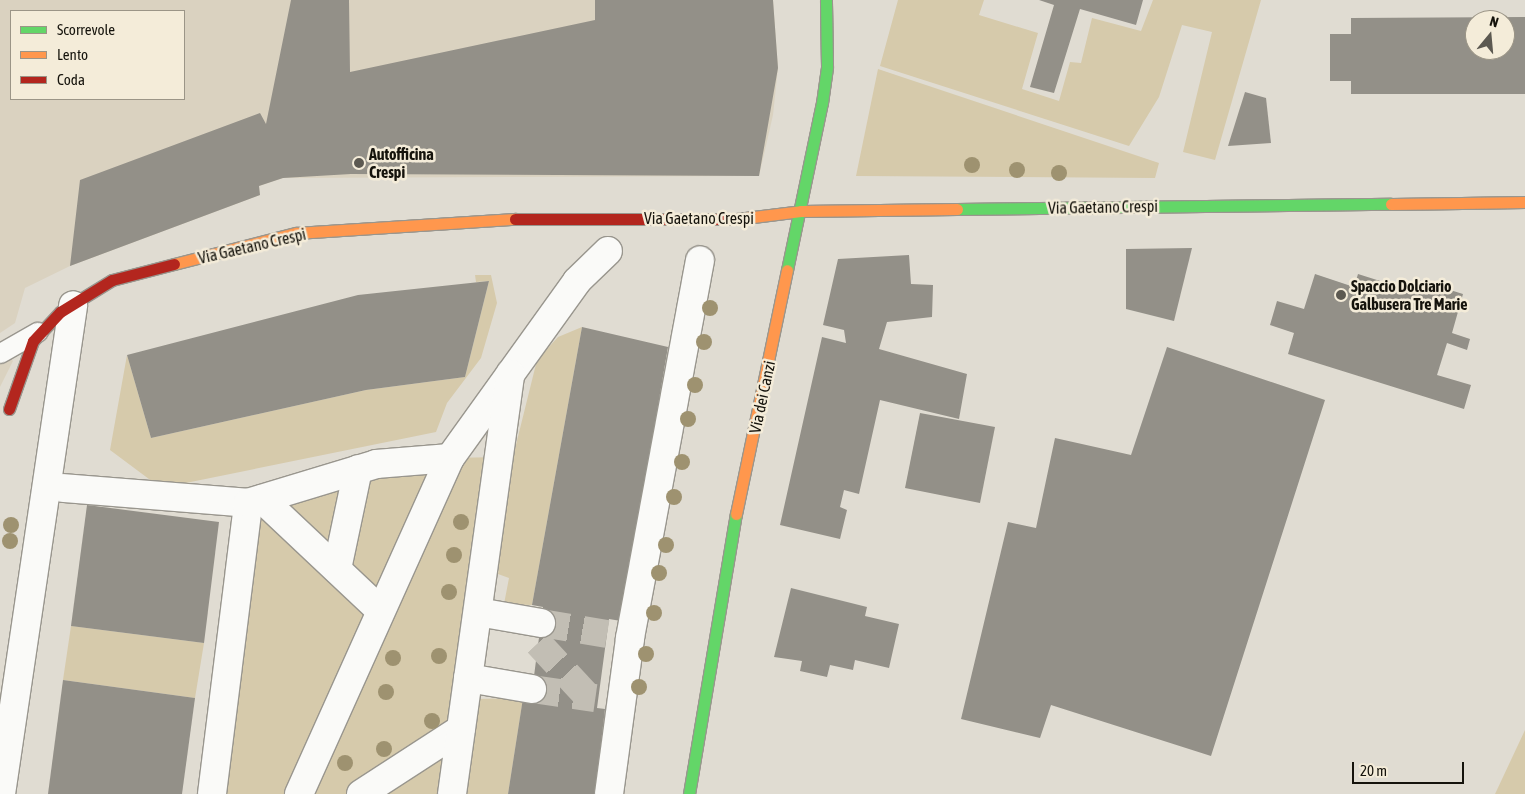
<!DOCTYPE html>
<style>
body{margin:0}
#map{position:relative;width:1525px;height:794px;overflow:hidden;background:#e0dcd2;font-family:"Asap Condensed",sans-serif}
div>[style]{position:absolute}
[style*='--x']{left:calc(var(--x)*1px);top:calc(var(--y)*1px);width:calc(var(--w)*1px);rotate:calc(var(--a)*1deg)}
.built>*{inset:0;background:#dad2c0}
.green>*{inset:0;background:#d6caab}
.building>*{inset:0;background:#939088}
.street-tunnel>*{height:28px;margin-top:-14px;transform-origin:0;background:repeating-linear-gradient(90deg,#c2beb4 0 28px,transparent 0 42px)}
.roads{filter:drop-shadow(1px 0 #99968e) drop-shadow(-1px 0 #99968e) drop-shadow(0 1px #99968e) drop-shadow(0 -1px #99968e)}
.lane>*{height:19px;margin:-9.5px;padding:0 9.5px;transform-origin:9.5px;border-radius:9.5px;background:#fafaf8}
.street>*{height:28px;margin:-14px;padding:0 14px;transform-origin:14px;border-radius:14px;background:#fafaf8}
.fast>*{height:11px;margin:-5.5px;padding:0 5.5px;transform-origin:5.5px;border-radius:5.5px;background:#63d668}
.slow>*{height:11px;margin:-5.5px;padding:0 5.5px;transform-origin:5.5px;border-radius:5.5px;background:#ff974d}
.jam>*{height:11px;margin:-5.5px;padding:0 5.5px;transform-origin:5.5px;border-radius:5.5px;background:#b3261e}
.trees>*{width:16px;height:16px;margin:-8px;border-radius:50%;background:#9e9270}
.dots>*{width:14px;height:14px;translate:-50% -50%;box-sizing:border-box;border:2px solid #f4ecd9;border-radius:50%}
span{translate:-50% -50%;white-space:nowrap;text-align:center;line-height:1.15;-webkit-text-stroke:5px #f4ecd9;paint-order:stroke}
.poi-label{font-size:16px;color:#15130c;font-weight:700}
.left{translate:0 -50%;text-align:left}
.street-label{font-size:16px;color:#15130c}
.legend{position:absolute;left:10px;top:10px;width:175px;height:90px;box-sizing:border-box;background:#f4ecd9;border:1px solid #9b9587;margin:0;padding:6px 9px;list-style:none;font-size:15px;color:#15130c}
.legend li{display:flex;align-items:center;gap:10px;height:25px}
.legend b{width:25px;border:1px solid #9b9587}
.north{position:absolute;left:1465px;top:10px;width:50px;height:50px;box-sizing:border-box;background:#f4ecd9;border:1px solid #9b9587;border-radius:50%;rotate:17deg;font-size:14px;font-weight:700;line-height:20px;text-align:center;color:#15130c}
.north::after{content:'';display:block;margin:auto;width:18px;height:22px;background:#5c5951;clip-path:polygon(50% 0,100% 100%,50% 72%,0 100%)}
.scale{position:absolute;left:1352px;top:762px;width:112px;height:22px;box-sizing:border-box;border:2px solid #15130c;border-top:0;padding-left:6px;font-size:15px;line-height:18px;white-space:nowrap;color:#15130c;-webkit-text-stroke:4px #f4ecd9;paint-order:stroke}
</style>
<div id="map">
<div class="built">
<div style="clip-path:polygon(evenodd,0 0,773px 0,778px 68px,773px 115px,759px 176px,283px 178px,259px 186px,260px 195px,70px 266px,25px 288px,15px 323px,0 333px,0 0,11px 11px,184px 11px,184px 99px,11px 99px,11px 11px)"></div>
<div style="clip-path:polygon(0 345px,13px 361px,0 387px)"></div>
</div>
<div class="green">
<div style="clip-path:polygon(898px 0,984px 0,979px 15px,1038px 33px,1022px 89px,1059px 101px,1070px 62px,1081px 63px,1092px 18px,1141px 31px,1153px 0,1261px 0,1215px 160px,1183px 152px,1212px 32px,1182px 25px,1159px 97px,1129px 146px,880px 66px)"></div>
<div style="clip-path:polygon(878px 69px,1159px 163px,1155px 178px,856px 176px)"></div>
<div style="clip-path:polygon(475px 275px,491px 275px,497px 303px,481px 358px,447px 403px,436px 432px,161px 488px,110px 450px,127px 355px,151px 438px,366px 390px,465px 377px,489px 281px,476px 282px)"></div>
<div style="clip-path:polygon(582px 327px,532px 605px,504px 604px,509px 578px,498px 574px,508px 477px,537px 360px,558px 337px)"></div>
<div style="clip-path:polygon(500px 457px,452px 794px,212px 794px,248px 503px,450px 458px)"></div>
<div style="clip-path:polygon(71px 626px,204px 643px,195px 698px,63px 680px)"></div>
<div style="clip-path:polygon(523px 698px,508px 794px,462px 794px,475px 699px)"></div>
<div style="clip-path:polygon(1525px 730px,1525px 794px,1495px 794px)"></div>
</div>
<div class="building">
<div style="clip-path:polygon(291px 0,349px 0,350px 72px,595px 20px,595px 0,773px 0,778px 68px,759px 176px,351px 174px,283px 178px,259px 186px,260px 195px,70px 266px,80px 180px,260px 113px,266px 124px)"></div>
<div style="clip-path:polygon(1039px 0,1143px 0,1136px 25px,1080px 9px,1054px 93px,1030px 87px,1054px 5px)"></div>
<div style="clip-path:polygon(evenodd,1525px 17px,1525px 94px,1351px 94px,1351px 81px,1330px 81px,1330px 34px,1351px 34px,1351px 18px,1525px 17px,1475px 20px,1505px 20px,1505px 50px,1475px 50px,1475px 20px)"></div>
<div style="clip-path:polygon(1245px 92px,1266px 98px,1271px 143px,1228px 146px)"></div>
<div style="clip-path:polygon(1192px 248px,1174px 321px,1126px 309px,1126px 249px)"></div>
<div style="clip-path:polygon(909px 255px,911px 284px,933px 285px,932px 317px,887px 322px,879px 349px,967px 374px,959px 419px,880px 400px,859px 494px,844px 490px,840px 507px,847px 510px,840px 539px,780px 525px,822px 337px,846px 343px,844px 330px,823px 325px,838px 259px)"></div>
<div style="clip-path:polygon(1315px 274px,1354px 287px,1358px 274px,1415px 292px,1418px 280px,1463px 294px,1452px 333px,1470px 339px,1467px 350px,1447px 343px,1437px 375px,1471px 385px,1464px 409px,1288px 354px,1294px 333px,1270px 325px,1277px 301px,1304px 309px)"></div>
<div style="clip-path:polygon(489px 281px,465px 377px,366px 390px,151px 438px,127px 355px,358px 295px)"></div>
<div style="clip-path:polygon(582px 327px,668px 347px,621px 621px,609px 619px,597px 708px,605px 709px,595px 794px,508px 794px,523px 698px,531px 699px,543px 607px,532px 605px)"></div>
<div style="clip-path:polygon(1167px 347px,1325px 400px,1211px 756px,1051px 705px,1040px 738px,961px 719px,1008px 522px,1036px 528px,1055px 438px,1131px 455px)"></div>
<div style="clip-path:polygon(920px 413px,995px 427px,980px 503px,905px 488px)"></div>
<div style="clip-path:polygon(87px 505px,219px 522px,204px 643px,71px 626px)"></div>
<div style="clip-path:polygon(791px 588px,867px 607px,865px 616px,899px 624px,889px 668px,855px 660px,853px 670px,830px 665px,827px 677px,800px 671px,802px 661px,774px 657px)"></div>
<div style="clip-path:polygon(63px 680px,195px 698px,182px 794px,48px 794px)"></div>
</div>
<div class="street-tunnel">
<div style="--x:541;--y:623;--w:67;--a:9.5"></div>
<div style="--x:538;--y:643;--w:74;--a:47.2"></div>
<div style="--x:532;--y:689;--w:64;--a:8.1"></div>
</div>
<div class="roads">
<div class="lane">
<div style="--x:0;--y:353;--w:43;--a:-29.6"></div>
</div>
<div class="street">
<div style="--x:63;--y:488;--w:186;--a:4.6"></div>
<div style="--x:262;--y:499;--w:163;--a:43.3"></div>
<div style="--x:337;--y:569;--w:102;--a:-78.1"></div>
<div style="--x:478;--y:612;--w:64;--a:9.9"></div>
<div style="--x:468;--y:678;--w:65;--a:9.8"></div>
<div style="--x:1;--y:794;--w:494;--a:-81.6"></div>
<div style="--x:212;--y:794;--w:293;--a:-82.9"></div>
<div style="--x:248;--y:503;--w:134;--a:-16.9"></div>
<div style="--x:376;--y:464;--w:74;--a:-4.6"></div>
<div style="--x:299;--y:794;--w:368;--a:-65.8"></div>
<div style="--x:450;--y:458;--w:218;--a:-54.3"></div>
<div style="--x:577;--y:281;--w:43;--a:-44.1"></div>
<div style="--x:361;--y:794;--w:119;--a:-33"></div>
<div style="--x:452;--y:794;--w:424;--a:-82.1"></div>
<div style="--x:609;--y:794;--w:157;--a:-82.3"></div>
<div style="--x:630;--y:638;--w:384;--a:-79.5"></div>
</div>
<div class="fast">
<div style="--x:957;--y:209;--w:434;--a:-0.7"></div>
<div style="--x:787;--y:270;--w:171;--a:-78.2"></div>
<div style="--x:822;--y:103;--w:37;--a:-82"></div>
<div style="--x:827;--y:66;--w:66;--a:-90.9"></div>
<div style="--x:689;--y:794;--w:284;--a:-80.5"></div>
</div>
<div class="slow">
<div style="--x:1391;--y:204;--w:134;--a:-0.9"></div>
<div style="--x:737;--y:219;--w:64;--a:-7.1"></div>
<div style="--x:801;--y:211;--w:156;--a:-0.7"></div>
<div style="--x:174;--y:264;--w:126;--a:-14.3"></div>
<div style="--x:296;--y:233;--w:219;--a:-3.7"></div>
<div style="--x:736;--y:514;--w:249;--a:-78.2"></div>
</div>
<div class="jam">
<div style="--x:515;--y:219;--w:222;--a:0"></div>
<div style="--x:9;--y:409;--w:72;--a:-70.6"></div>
<div style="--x:33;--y:341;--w:40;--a:-47"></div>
<div style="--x:60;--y:312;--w:61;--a:-31.6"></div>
<div style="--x:112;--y:280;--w:64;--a:-14.5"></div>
</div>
</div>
<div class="trees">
<div style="left:972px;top:165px"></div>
<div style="left:1017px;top:170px"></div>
<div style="left:1059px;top:173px"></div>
<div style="left:710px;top:308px"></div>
<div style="left:704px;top:342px"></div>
<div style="left:695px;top:385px"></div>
<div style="left:688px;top:419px"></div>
<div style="left:682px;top:462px"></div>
<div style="left:674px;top:497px"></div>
<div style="left:461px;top:522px"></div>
<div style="left:11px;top:525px"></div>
<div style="left:10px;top:541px"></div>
<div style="left:666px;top:545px"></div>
<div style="left:454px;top:555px"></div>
<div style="left:659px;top:573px"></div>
<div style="left:449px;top:592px"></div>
<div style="left:654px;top:613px"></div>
<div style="left:646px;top:654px"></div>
<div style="left:439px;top:656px"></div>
<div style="left:393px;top:658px"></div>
<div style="left:639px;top:687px"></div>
<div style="left:386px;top:692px"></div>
<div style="left:432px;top:721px"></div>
<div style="left:384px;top:749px"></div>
<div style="left:345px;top:763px"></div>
</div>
<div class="dots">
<div style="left:359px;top:163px;background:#5c5951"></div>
<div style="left:1341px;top:295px;background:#5c5951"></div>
</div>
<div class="poi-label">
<span class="left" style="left:369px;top:163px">Autofficina<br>Crespi</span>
<span class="left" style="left:1351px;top:295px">Spaccio Dolciario<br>Galbusera Tre Marie</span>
</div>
<div class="street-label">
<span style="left:1103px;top:207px;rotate:-1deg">Via Gaetano Crespi</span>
<span style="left:699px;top:218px">Via Gaetano Crespi</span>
<span style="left:252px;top:246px;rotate:-13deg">Via Gaetano Crespi</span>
<span style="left:762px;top:397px;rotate:-78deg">Via dei Canzi</span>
</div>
<ul class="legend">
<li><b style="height:6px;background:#63d668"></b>Scorrevole</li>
<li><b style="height:6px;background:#ff974d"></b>Lento</li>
<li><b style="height:6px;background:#b3261e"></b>Coda</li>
</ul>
<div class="north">N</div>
<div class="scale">20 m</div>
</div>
